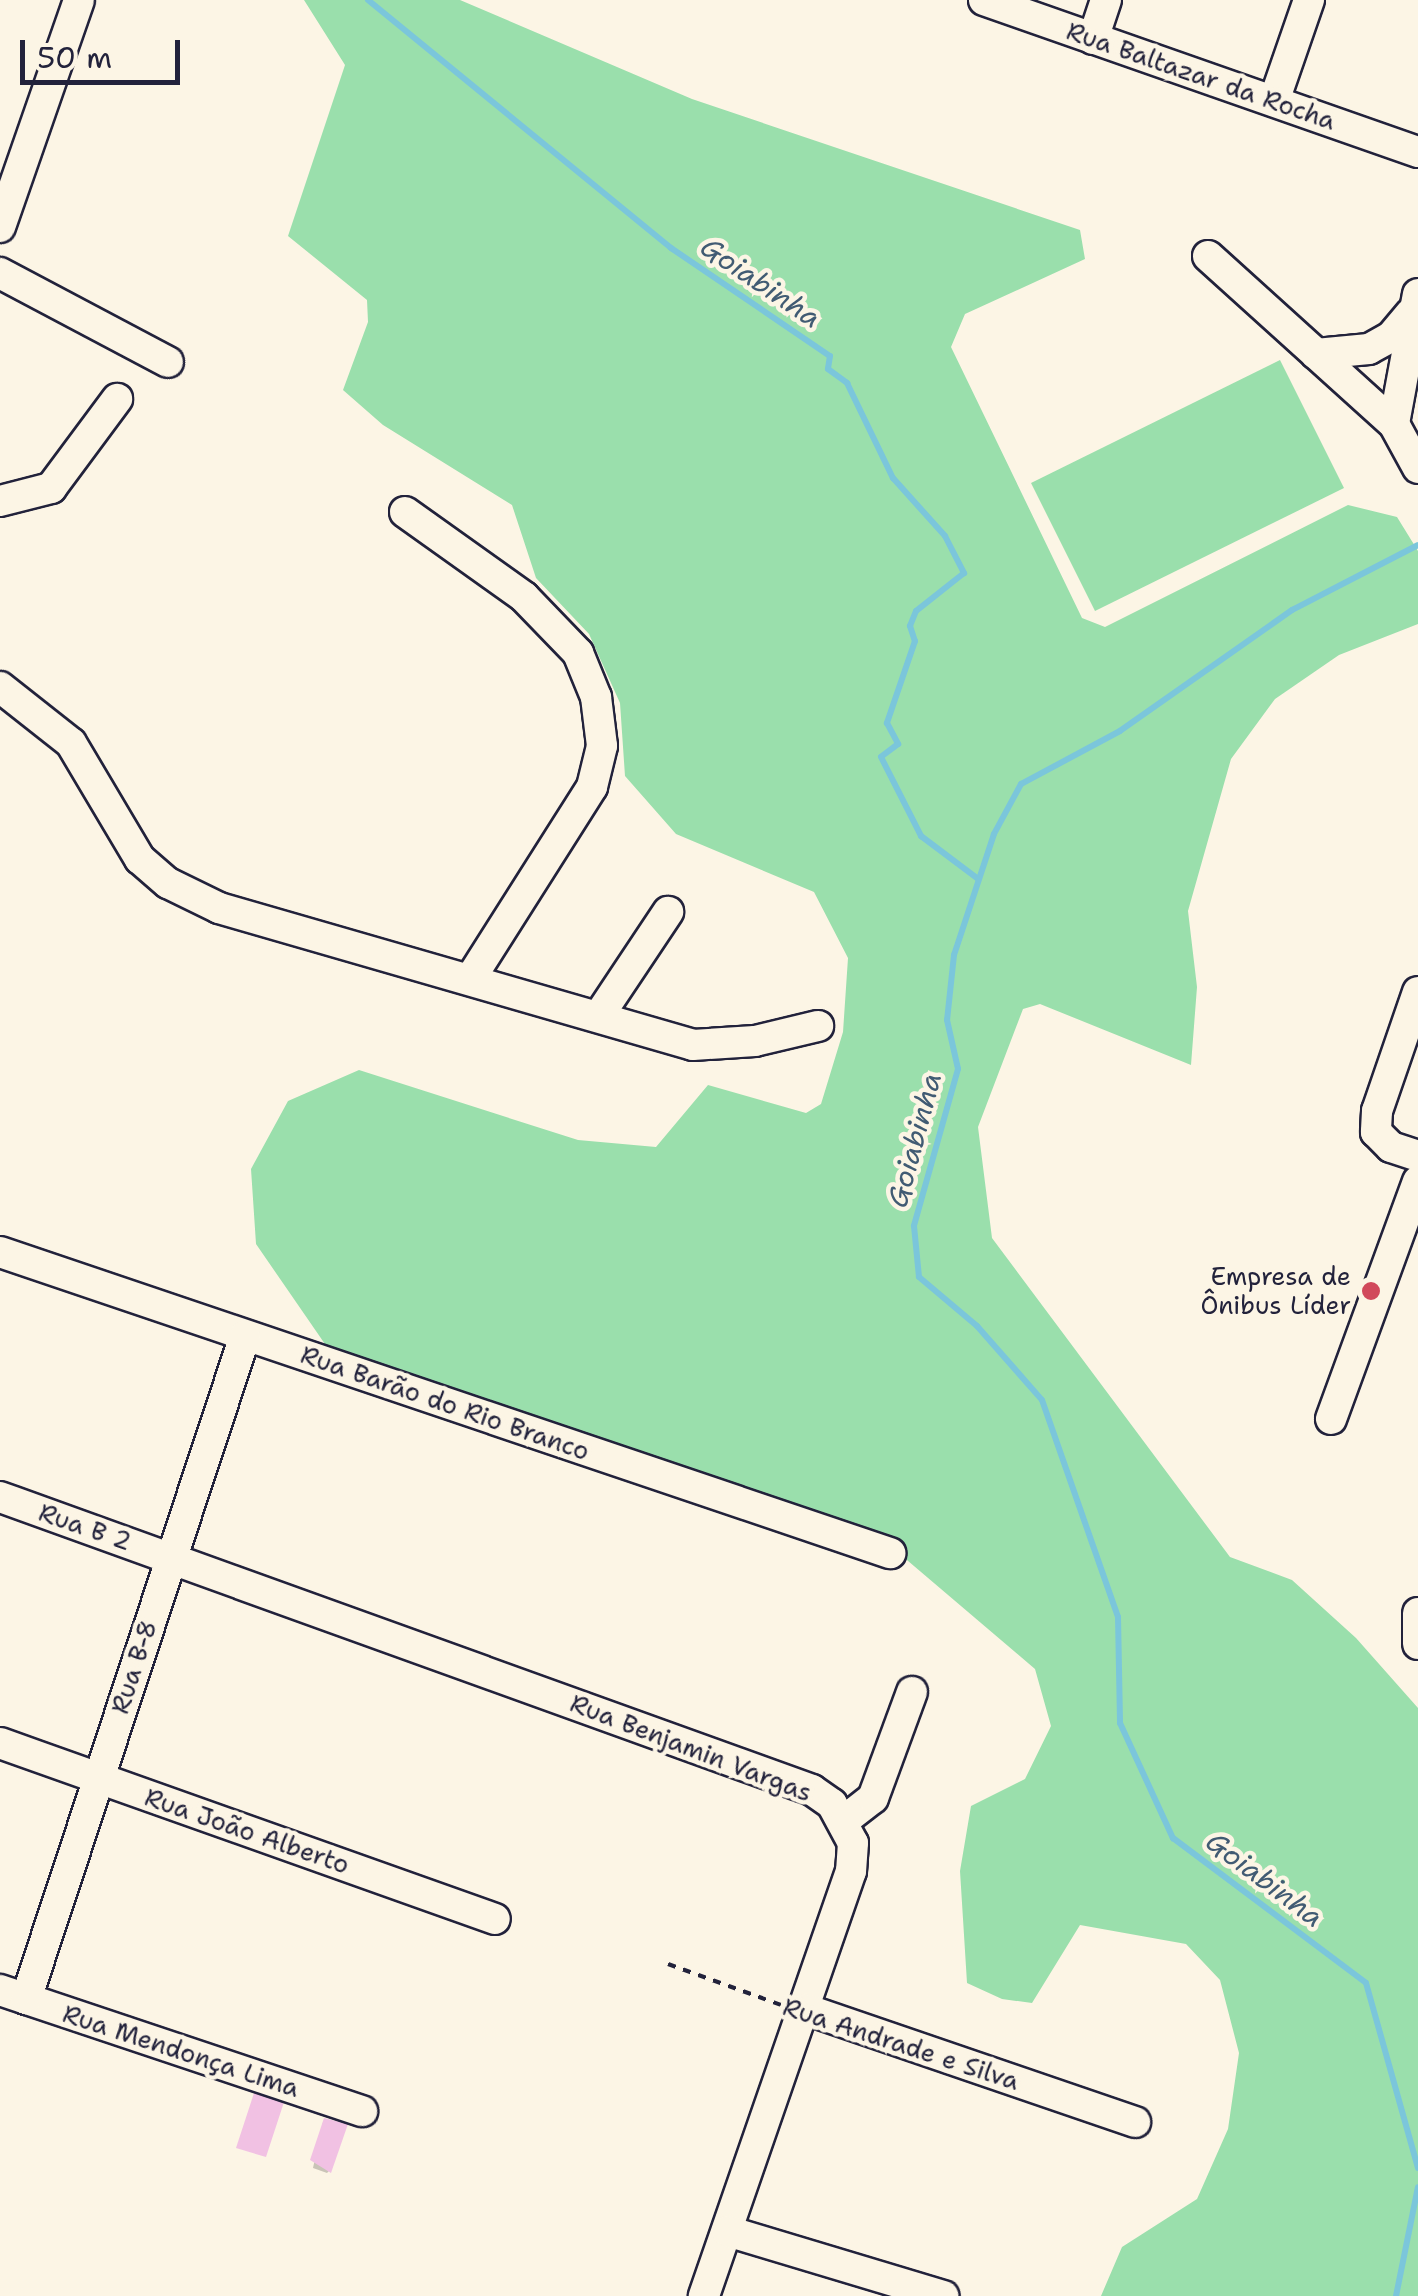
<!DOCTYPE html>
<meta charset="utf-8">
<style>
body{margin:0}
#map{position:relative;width:1418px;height:2296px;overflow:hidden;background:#fcf5e5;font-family:"Shantell Sans",sans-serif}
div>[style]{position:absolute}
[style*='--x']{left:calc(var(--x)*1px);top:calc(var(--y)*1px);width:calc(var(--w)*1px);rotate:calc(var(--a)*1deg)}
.green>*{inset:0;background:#9adfac}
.shadow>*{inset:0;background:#0003}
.stream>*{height:6px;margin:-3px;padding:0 3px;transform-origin:3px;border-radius:3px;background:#7bc6db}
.building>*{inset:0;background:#f1c1e3}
.path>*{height:4px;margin-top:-2px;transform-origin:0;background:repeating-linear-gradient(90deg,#22223b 0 8px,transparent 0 16px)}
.roads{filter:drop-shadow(2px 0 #22223b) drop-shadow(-2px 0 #22223b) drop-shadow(0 2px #22223b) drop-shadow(0 -2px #22223b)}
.minor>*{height:30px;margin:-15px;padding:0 15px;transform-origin:15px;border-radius:15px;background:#fcf5e5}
.dots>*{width:28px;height:28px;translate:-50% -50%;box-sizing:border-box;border:5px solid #fcf5e5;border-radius:50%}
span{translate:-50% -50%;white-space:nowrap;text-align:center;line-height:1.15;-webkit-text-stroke:9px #fcf5e5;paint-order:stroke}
.street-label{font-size:25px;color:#22223b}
.poi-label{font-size:25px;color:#22223b}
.right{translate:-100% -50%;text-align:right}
.water-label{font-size:28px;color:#415b73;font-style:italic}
.scale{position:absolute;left:20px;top:40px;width:160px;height:45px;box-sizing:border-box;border:5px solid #22223b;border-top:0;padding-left:12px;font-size:30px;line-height:35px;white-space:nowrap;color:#22223b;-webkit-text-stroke:8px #fcf5e5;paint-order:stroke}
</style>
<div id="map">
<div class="green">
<div style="clip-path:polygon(304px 0,460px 0,692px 99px,1080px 230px,1085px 259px,965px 314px,951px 347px,1082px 618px,1105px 627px,1348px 505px,1397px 517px,1418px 551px,1418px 624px,1339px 655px,1275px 699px,1231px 759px,1188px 911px,1197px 987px,1191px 1065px,1040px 1004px,1023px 1009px,978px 1127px,992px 1238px,1230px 1557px,1292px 1580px,1356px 1638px,1418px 1708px,1418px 2296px,1101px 2296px,1122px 2247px,1197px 2199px,1228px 2129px,1239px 2053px,1220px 1980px,1186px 1944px,1080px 1925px,1032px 2003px,1002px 1999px,967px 1983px,960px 1871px,971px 1806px,1025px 1779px,1051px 1726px,1035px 1669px,874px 1532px,327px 1347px,256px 1244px,251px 1169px,288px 1101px,359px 1070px,578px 1140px,656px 1147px,708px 1085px,806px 1113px,821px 1104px,843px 1032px,848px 958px,814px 892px,676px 834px,625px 776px,620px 703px,589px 634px,536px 578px,512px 505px,383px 425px,343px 390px,368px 322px,367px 300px,288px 236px,345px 65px)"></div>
<div style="clip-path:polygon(1280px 360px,1344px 488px,1095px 611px,1031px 483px)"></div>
</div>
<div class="shadow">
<div style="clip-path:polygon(323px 2122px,329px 2171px,327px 2173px,313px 2168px)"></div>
</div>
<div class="stream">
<div style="--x:368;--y:0;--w:392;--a:39.3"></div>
<div style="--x:671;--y:248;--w:192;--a:34.2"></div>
<div style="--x:830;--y:356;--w:13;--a:99"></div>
<div style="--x:828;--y:369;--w:24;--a:36"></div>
<div style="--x:847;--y:383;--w:106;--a:64.2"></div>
<div style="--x:893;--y:478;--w:78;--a:48.1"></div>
<div style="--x:945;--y:536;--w:42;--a:62.8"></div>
<div style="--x:964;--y:573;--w:61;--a:141.6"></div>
<div style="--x:916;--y:611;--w:16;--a:112"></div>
<div style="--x:910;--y:626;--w:16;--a:72"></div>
<div style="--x:915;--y:641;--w:87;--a:108.9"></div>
<div style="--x:887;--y:723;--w:24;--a:62"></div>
<div style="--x:898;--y:744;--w:21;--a:143"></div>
<div style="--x:881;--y:757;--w:89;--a:63.1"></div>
<div style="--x:921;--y:836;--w:71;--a:37"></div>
<div style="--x:1418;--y:545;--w:142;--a:152.7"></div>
<div style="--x:1292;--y:610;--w:210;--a:144.9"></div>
<div style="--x:1120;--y:731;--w:112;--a:151.8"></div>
<div style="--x:1021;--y:784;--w:57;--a:118.4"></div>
<div style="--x:994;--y:834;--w:127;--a:108.3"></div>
<div style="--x:954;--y:955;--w:65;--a:96.1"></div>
<div style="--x:947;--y:1020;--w:50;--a:77.3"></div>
<div style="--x:958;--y:1069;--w:163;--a:105.7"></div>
<div style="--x:914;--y:1226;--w:51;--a:84.4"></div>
<div style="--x:919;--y:1277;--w:76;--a:40.2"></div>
<div style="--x:977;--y:1326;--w:98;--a:48.7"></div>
<div style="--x:1042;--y:1400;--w:230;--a:70.7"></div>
<div style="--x:1118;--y:1617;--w:106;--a:88.9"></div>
<div style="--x:1120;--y:1723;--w:127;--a:65.3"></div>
<div style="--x:1173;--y:1838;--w:241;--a:36.9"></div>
<div style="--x:1366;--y:1983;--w:192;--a:74.3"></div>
<div style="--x:1396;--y:2296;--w:111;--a:-78.6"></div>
</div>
<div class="building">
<div style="clip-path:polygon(254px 2093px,284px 2102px,266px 2157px,236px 2148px)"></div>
<div style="clip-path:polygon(324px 2118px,348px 2124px,331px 2173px,310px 2160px)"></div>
</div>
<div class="path">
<div style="--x:668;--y:1964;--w:120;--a:19.9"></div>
</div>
<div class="roads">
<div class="minor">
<div style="--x:984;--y:0;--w:460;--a:19.3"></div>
<div style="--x:1093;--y:39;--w:41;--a:-71.6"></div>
<div style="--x:1274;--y:101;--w:107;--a:-70.9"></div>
<div style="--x:0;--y:227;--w:240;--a:-70.8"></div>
<div style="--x:1208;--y:256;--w:251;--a:42.1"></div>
<div style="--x:0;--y:273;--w:190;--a:27.9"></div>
<div style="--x:1418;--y:294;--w:132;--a:100.5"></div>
<div style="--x:1394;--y:424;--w:50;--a:61.4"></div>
<div style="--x:1316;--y:354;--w:53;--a:-5.4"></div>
<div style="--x:1369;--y:349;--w:25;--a:-29"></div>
<div style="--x:1391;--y:337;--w:31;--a:-50"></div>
<div style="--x:0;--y:501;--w:53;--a:-14.3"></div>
<div style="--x:51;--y:488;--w:111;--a:-53.4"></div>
<div style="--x:405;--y:512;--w:146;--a:35.5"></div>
<div style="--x:524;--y:597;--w:78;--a:46"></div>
<div style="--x:578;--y:653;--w:48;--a:67.8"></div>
<div style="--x:596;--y:697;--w:49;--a:83"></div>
<div style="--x:602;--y:746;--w:42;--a:103.7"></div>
<div style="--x:592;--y:787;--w:227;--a:122.4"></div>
<div style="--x:0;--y:687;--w:90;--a:38.3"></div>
<div style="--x:71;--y:743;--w:135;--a:59.3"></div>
<div style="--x:140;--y:859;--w:37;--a:41"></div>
<div style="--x:168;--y:883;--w:57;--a:26.1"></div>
<div style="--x:219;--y:908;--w:493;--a:16.1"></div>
<div style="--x:693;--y:1045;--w:62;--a:-3.7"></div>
<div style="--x:755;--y:1041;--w:65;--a:-13.4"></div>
<div style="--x:1418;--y:992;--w:126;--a:109"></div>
<div style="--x:1377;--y:1111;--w:21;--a:93"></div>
<div style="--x:1376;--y:1132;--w:21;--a:45"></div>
<div style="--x:1391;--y:1147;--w:28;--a:18"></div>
<div style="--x:600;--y:1014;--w:123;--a:-56.3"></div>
<div style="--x:0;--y:1252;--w:940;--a:18.69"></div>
<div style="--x:1331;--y:1419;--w:253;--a:-69.9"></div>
<div style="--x:0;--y:1497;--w:863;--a:19.84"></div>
<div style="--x:812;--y:1790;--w:24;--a:35"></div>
<div style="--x:832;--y:1804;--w:44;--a:61.7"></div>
<div style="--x:853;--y:1843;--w:28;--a:94"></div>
<div style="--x:851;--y:1871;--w:450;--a:109.1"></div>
<div style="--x:1418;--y:1613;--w:31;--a:90"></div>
<div style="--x:0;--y:1743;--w:525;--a:19.57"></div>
<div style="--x:846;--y:1819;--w:34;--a:-38"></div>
<div style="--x:873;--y:1798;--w:113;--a:-69.8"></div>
<div style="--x:0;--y:1990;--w:382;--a:18.5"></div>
<div style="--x:26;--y:1999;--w:698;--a:-71.72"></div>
<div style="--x:805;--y:2009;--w:349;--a:18.9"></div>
<div style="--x:727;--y:2231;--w:226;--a:16.7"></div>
</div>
</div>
<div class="dots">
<div style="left:1371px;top:1291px;background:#d1495b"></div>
</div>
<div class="street-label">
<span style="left:1201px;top:76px;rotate:19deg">Rua Baltazar da Rocha</span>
<span style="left:445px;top:1403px;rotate:19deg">Rua Barão do Rio Branco</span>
<span style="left:85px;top:1527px;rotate:19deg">Rua B 2</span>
<span style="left:134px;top:1667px;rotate:-72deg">Rua B-8</span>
<span style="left:691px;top:1748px;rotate:21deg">Rua Benjamin Vargas</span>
<span style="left:247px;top:1831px;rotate:19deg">Rua João Alberto</span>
<span style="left:901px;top:2044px;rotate:18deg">Rua Andrade e Silva</span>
<span style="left:181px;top:2051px;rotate:18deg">Rua Mendonça Lima</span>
</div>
<div class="poi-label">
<span class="right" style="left:1351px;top:1291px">Empresa de<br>Ônibus Líder</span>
</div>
<div class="water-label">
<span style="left:761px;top:282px;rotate:34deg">Goiabinha</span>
<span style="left:914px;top:1140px;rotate:-75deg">Goiabinha</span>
<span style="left:1265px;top:1879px;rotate:37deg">Goiabinha</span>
</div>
<div class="scale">50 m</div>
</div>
